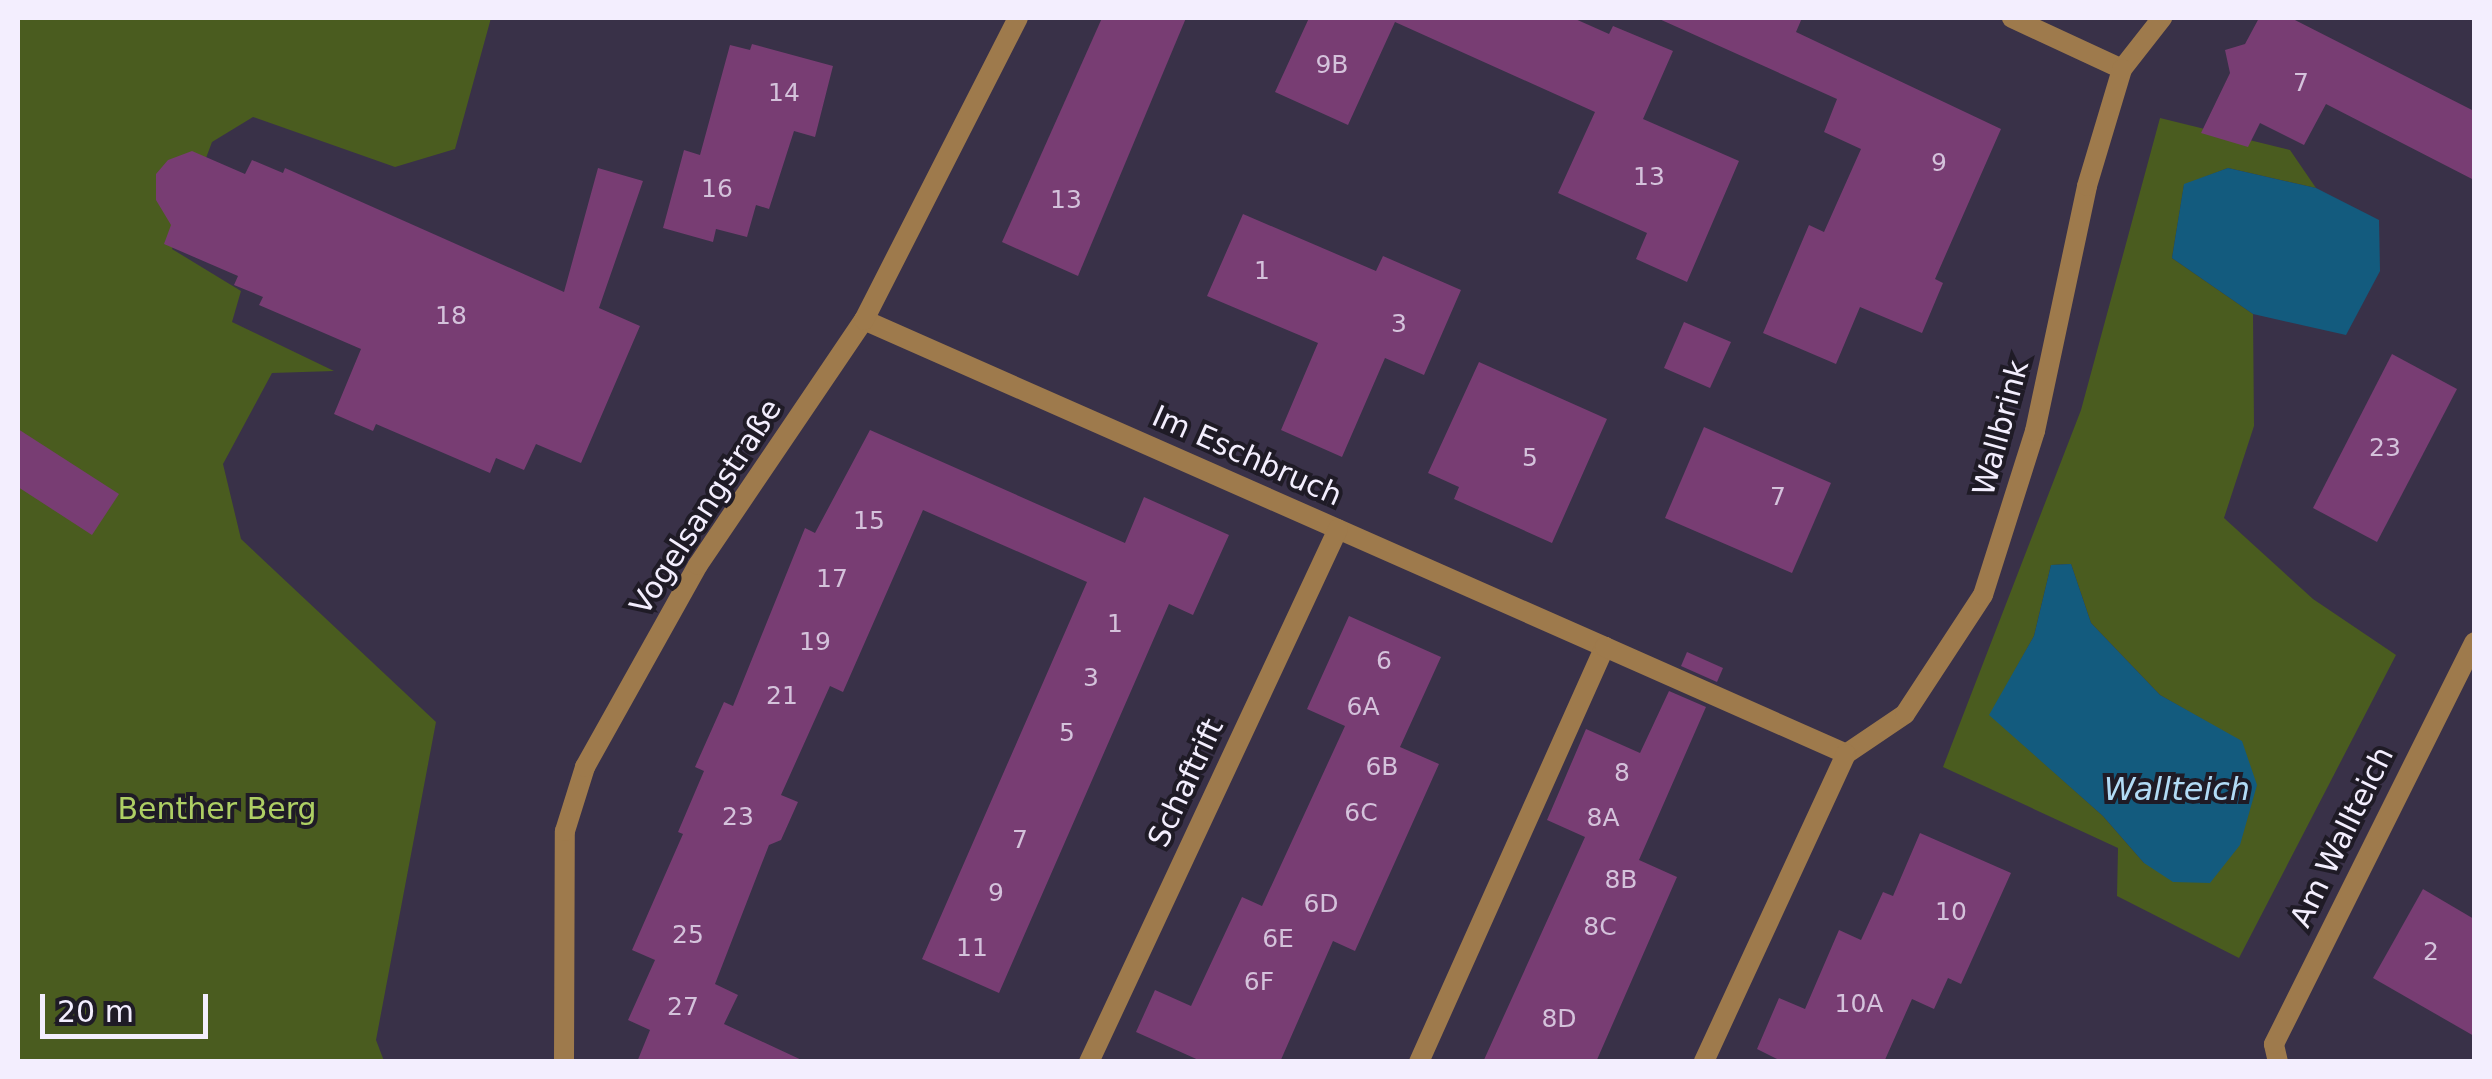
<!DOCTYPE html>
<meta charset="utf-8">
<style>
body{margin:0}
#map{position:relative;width:2492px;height:1079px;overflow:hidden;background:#393148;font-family:"DejaVu Sans",sans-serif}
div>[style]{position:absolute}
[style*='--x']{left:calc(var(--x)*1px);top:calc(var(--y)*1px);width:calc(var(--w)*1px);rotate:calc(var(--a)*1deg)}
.green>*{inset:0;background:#4a5c1f}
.water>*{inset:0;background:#135b7e}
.building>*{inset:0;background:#783d73}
.street>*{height:20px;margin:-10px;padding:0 10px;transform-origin:10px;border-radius:10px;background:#9e7a4c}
span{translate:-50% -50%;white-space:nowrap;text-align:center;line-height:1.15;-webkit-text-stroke:8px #1f1b26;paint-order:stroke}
.number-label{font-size:25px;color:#d4c2db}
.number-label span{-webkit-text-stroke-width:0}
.street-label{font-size:30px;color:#f3eefe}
.park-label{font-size:30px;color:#aecf64}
.water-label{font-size:32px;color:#b2dbf5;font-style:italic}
.frame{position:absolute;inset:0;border:20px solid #f3eefe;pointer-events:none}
.scale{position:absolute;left:40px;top:994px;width:168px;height:45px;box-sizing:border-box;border:5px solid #f3eefe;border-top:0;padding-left:12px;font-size:30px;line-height:35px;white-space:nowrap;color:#f3eefe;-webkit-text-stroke:8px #1f1b26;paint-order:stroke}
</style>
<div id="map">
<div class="green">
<div style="clip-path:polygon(18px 18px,491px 18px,455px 149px,395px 167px,253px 117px,212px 142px,172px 249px,241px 291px,232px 322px,334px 371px,272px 373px,223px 464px,241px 539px,436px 722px,376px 1040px,384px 1061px,18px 1061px)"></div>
<div style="clip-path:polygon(evenodd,2160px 118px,2290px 150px,2316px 188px,2228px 168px,2184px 185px,2172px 258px,2253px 314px,2254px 426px,2224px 518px,2313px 599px,2396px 655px,2239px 958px,2117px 896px,2118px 848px,1943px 767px,2081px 410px,2160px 118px,2071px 564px,2091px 623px,2160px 695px,2242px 742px,2144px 863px,2103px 816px,1990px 715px,2034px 636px,2051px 565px,2071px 564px)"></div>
</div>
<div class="water">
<div style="clip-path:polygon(2228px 168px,2316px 188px,2379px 220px,2380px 271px,2346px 335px,2253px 314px,2172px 258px,2184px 184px)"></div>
<div style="clip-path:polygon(2071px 564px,2091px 623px,2160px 695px,2242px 741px,2257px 785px,2240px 845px,2210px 883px,2173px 882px,2144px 863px,2103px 816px,1989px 715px,2034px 636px,2051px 565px)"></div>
</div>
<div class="building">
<div style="clip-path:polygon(1102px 18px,1186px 18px,1078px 276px,1002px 242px)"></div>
<div style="clip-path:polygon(1309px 18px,1573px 18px,1609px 34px,1613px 26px,1673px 51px,1643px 119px,1739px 161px,1687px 282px,1636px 259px,1647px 233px,1558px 193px,1595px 112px,1395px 22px,1348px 125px,1275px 92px)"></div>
<div style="clip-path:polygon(1657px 18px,1802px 18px,1796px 32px,2001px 129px,1935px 279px,1943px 283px,1922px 333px,1860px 307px,1836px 364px,1763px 333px,1809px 225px,1824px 232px,1861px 149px,1824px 132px,1837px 99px)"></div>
<div style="clip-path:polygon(2259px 18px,2291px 18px,2474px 111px,2474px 180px,2326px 104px,2304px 145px,2260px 123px,2248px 147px,2201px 133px,2230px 73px,2225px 50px,2245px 44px)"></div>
<div style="clip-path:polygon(752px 44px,833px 66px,815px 137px,794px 131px,769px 209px,756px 205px,747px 237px,716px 229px,713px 242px,663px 228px,684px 150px,700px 155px,730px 45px,750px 50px)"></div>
<div style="clip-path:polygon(192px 151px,245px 174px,252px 160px,283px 173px,285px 168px,564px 292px,598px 168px,643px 181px,599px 308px,640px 326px,581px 463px,536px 444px,524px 470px,496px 458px,490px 473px,376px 424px,373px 431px,334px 414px,361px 349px,259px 305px,263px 297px,234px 285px,238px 276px,164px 244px,171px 225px,156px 200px,156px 174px,168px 160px)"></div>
<div style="clip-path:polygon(1243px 214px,1376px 271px,1383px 256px,1461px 290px,1424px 375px,1385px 358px,1342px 457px,1281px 430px,1318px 343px,1207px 296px)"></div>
<div style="clip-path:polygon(1684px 322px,1731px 342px,1710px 388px,1664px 368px)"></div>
<div style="clip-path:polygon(2392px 354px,2457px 389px,2377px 542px,2313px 508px)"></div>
<div style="clip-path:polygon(1479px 362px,1607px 419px,1552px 543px,1454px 499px,1459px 487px,1428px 473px)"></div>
<div style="clip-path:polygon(1704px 427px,1831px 483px,1792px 573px,1665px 518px)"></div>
<div style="clip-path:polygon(18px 429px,119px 494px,92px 535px,18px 487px)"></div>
<div style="clip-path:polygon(870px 430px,1125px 543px,1144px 497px,1229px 535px,1193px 615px,1169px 604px,999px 993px,922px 959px,1087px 582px,923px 510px,843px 692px,830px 686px,781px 795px,798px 802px,781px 840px,769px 845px,715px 984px,738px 995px,724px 1024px,806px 1062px,637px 1062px,650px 1030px,628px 1020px,655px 960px,632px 950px,683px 834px,678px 832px,704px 771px,695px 767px,724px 702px,733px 706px,805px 528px,815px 533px)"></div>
<div style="clip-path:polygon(1349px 616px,1441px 657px,1400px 747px,1439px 764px,1355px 951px,1333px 941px,1280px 1062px,1203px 1062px,1136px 1032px,1155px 990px,1191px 1006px,1242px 897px,1262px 906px,1345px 726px,1307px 709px)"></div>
<div style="clip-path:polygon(1687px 652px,1723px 668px,1717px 682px,1681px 666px)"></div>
<div style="clip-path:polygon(1669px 691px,1706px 707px,1639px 860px,1677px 877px,1596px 1062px,1483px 1062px,1585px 837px,1547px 820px,1586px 729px,1640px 753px)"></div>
<div style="clip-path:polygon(1920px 833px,2011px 873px,1961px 984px,1948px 978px,1934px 1009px,1912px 999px,1884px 1062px,1783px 1062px,1757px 1049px,1779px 998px,1805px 1009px,1839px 930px,1861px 940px,1883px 892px,1893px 896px)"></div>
<div style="clip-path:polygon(2423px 889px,2474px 919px,2474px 1036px,2373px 978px)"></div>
</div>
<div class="street">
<div style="--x:2012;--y:18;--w:121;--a:24.9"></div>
<div style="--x:2122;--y:69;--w:65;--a:-51.9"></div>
<div style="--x:864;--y:320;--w:810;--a:23.81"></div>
<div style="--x:1846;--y:754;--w:71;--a:-34.1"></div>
<div style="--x:1905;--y:714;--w:142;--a:-56.8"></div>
<div style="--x:1983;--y:595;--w:172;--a:-72.4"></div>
<div style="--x:2035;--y:431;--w:250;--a:-78"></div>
<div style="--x:2087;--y:186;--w:122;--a:-73.3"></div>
<div style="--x:564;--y:1062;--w:231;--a:-89.8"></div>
<div style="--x:565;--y:831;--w:67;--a:-72.6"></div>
<div style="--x:585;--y:767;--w:231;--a:-60.8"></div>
<div style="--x:698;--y:565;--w:296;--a:-55.9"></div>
<div style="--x:864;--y:320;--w:339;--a:-63"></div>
<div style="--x:1089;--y:1062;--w:588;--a:-64.96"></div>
<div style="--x:1419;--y:1062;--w:455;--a:-65.9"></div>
<div style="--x:1605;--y:647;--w:264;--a:23.9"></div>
<div style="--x:1846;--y:754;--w:339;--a:114.8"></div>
<div style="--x:2278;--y:1062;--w:18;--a:-103"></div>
<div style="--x:2274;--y:1044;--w:449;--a:-63.5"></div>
</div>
<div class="number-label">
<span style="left:1332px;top:65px">9B</span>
<span style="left:2301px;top:83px">7</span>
<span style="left:784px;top:93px">14</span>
<span style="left:1939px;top:163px">9</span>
<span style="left:1649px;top:177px">13</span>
<span style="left:717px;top:189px">16</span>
<span style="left:1066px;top:200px">13</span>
<span style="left:1262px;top:271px">1</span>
<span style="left:451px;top:316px">18</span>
<span style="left:1399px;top:324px">3</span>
<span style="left:2385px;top:448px">23</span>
<span style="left:1530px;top:458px">5</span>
<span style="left:1778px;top:497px">7</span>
<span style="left:869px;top:521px">15</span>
<span style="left:832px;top:579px">17</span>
<span style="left:1115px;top:624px">1</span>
<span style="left:815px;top:642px">19</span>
<span style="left:1384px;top:661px">6</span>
<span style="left:1091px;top:678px">3</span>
<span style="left:782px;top:696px">21</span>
<span style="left:1363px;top:707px">6A</span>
<span style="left:1067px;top:733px">5</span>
<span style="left:1382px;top:767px">6B</span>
<span style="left:1622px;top:773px">8</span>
<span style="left:1361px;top:813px">6C</span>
<span style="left:738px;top:817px">23</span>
<span style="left:1603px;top:818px">8A</span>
<span style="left:1020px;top:840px">7</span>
<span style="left:1621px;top:880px">8B</span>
<span style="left:996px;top:893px">9</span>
<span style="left:1321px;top:904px">6D</span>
<span style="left:1951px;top:912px">10</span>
<span style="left:1600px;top:927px">8C</span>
<span style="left:688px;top:935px">25</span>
<span style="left:1278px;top:939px">6E</span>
<span style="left:972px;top:948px">11</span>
<span style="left:2431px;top:952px">2</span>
<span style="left:1259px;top:982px">6F</span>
<span style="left:1859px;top:1004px">10A</span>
<span style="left:683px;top:1007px">27</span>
<span style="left:1559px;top:1019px">8D</span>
</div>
<div class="street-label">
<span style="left:2001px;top:428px;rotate:-75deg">Wallbrink</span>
<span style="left:1247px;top:456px;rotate:24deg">Im Eschbruch</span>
<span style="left:706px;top:507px;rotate:-57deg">Vogelsangstraße</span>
<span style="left:1186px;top:783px;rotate:-65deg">Schaftrift</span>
<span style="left:2342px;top:837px;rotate:-64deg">Am Wallteich</span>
</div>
<div class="park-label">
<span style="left:217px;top:809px">Benther Berg</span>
</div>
<div class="water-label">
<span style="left:2177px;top:789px">Wallteich</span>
</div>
<div class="frame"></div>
<div class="scale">20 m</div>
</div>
